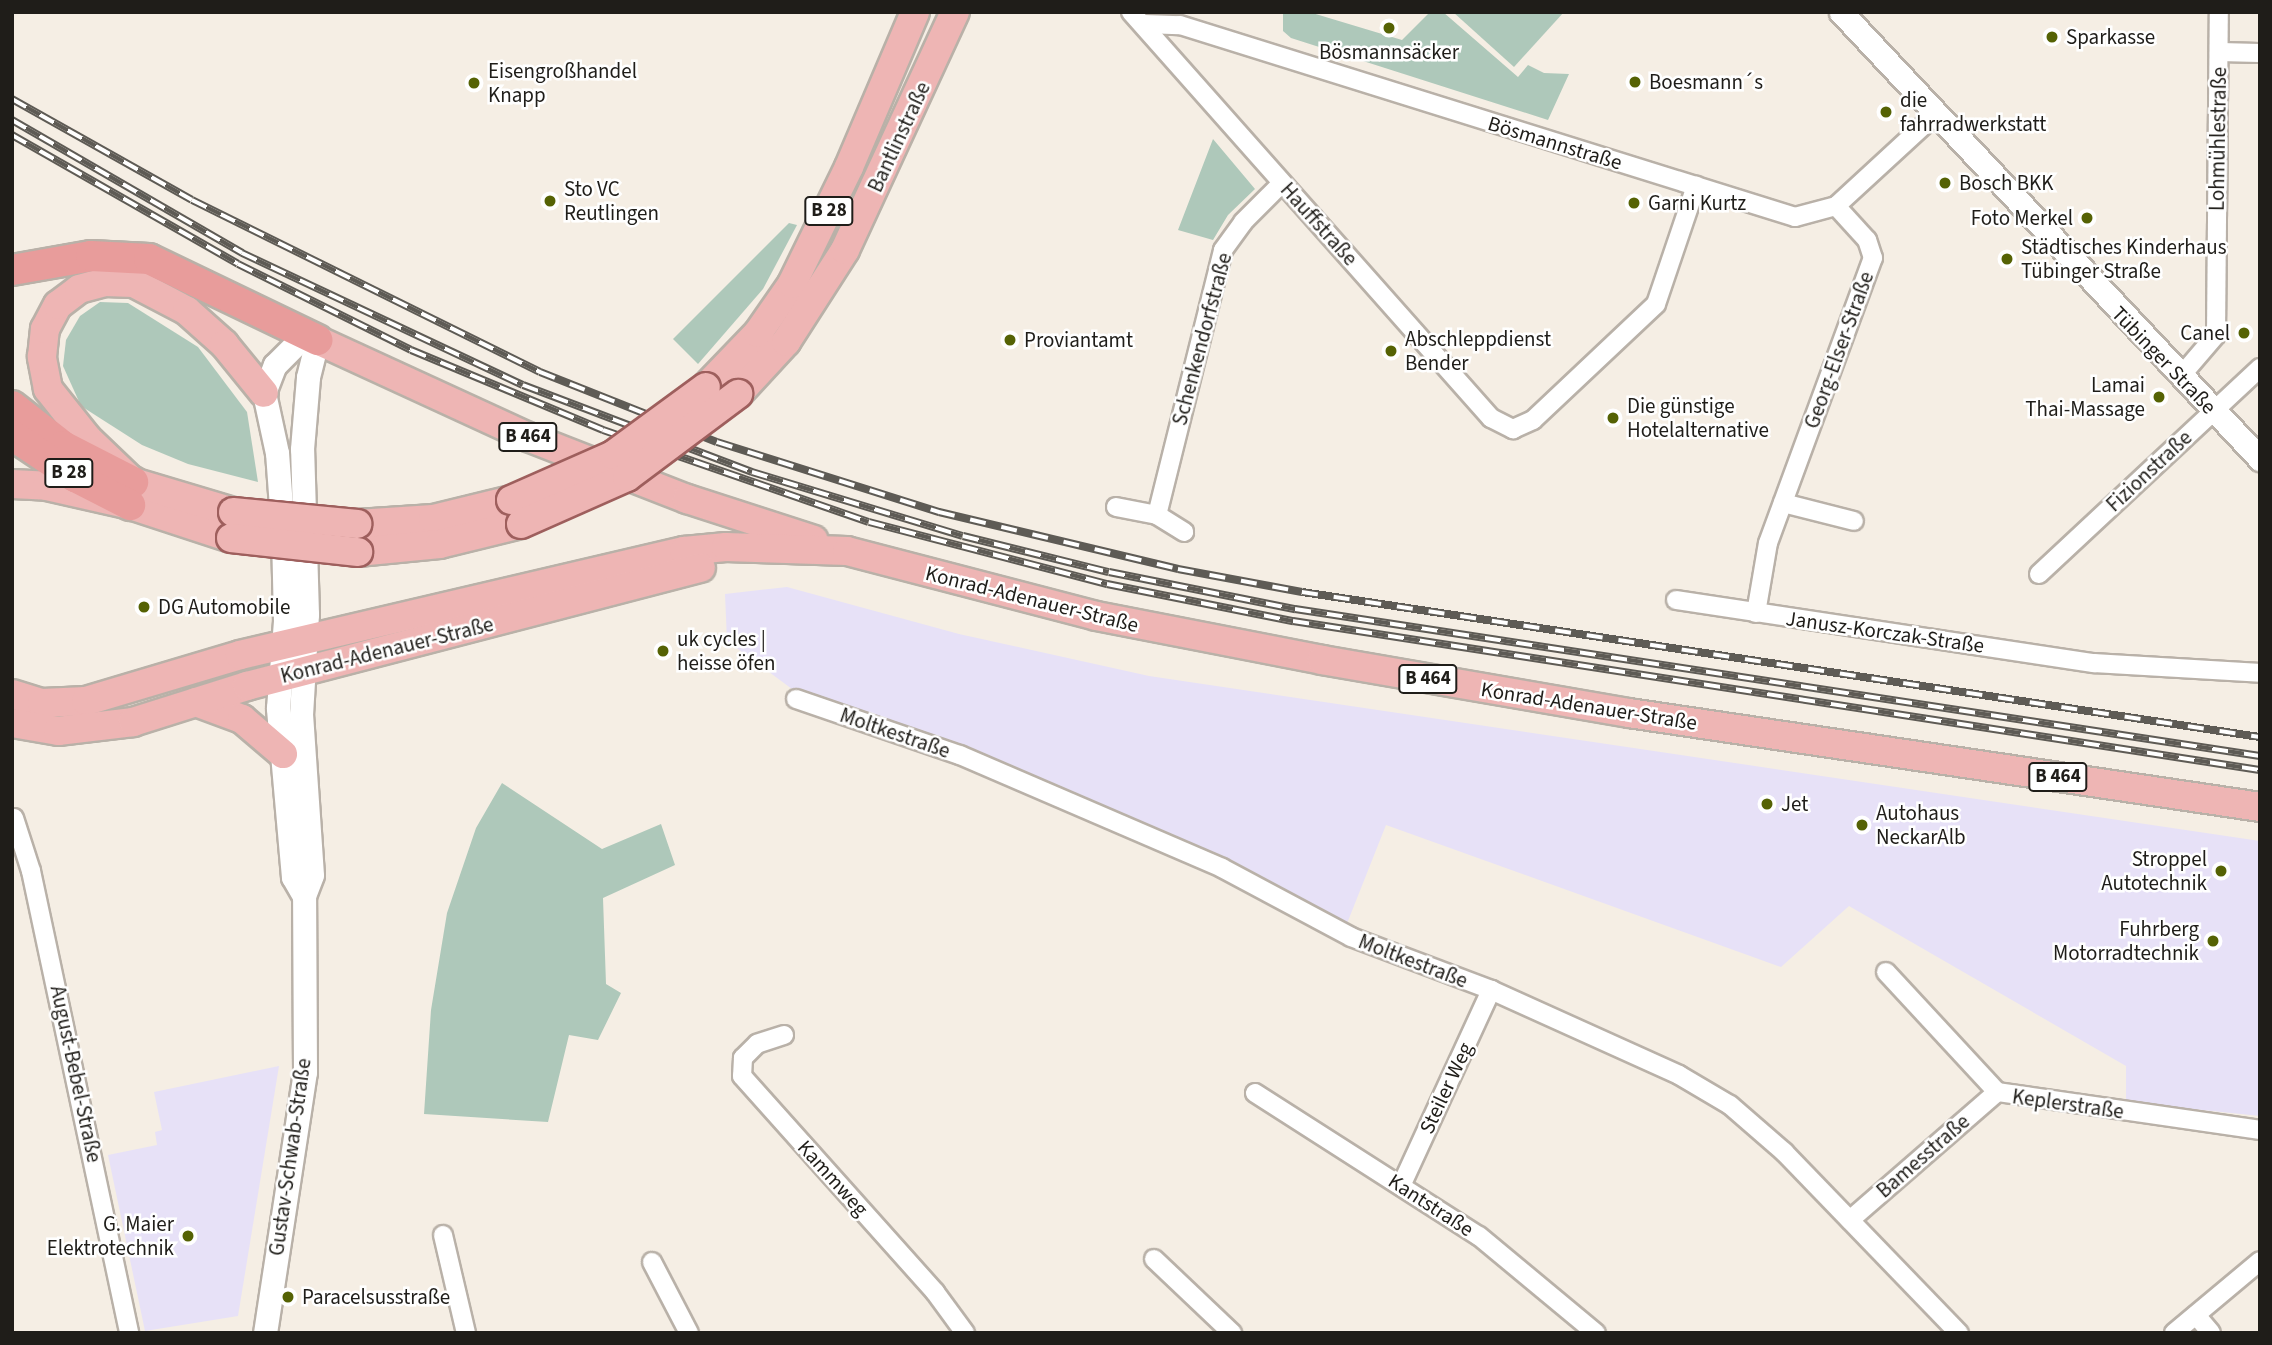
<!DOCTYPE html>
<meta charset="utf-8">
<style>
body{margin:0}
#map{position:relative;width:2272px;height:1345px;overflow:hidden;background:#f5eee4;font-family:"Source Sans 3",sans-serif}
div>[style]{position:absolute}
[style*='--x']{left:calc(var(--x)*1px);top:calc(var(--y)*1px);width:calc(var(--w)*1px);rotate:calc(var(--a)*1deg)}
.commercial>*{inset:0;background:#e7e1f7}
.green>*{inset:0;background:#aec8ba}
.roads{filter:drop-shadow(2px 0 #b9b1a8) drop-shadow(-2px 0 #b9b1a8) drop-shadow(0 2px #b9b1a8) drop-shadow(0 -2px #b9b1a8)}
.minor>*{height:18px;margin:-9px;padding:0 9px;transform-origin:9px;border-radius:9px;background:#fff}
.tertiary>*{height:23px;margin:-11.5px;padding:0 11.5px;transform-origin:11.5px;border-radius:11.5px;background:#fff}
.primary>*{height:28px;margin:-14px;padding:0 14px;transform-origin:14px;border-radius:14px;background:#eeb5b4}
.trunk>*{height:30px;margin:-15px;padding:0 15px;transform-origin:15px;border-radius:15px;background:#e89c9b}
.rail>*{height:8px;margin-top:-4px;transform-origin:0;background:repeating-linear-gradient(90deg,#fff 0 16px,#5e5b55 0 32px);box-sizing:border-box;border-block:2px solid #5e5b55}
.bridges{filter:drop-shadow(2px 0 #9e5f5d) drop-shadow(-2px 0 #9e5f5d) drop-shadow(0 2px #9e5f5d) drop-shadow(0 -2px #9e5f5d)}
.primary-bridge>*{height:28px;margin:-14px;padding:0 14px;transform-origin:14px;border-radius:14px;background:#eeb5b4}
.dots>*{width:19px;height:19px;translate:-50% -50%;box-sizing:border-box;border:4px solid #fff;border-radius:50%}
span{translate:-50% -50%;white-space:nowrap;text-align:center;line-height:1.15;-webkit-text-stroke:5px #fff;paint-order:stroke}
.shield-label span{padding:2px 5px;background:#fff;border:2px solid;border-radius:5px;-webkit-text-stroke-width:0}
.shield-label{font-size:19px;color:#1f1d19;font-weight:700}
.poi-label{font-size:21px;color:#1f1d19}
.left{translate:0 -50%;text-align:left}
.right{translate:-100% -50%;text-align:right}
.street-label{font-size:21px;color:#1f1d19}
.frame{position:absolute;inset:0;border:14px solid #1f1d19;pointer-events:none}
</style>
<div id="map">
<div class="commercial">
<div style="clip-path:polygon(787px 587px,959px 634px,1149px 676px,2260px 841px,2260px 1116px,2126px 1102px,2126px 1066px,1849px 906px,1781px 967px,1386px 825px,1346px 926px,1226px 859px,1128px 816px,960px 747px,796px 692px,727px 641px,725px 594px)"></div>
<div style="clip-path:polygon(279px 1066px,238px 1316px,145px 1331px,108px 1155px,157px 1145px,155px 1132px,162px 1130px,154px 1092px)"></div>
</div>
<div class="green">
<div style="clip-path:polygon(1283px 12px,1309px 12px,1402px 40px,1430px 12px,1443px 12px,1518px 77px,1528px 65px,1544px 73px,1569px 74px,1548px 120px,1291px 38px,1283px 31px)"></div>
<div style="clip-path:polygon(1453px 12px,1564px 12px,1514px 67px)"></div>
<div style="clip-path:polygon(1213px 139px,1255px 189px,1228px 215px,1213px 240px,1178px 230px)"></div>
<div style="clip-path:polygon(789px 223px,797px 225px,763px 289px,698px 364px,673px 339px)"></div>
<div style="clip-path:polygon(100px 302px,128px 303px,198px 347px,247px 412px,258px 482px,188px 464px,142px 445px,81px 406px,63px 366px,66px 340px,80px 316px)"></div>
<div style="clip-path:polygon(502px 783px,602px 849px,661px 824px,675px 865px,603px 898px,606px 984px,621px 993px,598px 1040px,569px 1035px,548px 1122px,424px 1114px,431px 1010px,447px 913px,476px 828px)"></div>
</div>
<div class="roads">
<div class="minor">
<div style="--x:1131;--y:12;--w:543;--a:48.44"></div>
<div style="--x:1491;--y:418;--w:25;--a:27"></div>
<div style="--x:1513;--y:429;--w:22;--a:-24"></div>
<div style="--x:1533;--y:420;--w:169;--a:-43.3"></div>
<div style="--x:1656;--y:304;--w:125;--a:-71.3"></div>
<div style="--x:1144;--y:24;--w:36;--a:2"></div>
<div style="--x:1180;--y:25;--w:644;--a:17.34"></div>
<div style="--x:1795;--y:217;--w:42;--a:-15"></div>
<div style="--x:1836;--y:206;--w:136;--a:-42.6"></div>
<div style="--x:2219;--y:52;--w:41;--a:1.4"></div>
<div style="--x:2180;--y:377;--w:55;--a:-49.4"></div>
<div style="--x:2216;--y:335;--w:323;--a:-89.5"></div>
<div style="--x:1783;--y:503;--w:73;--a:14.2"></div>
<div style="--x:1116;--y:507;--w:42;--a:11"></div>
<div style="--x:1157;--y:515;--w:32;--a:32"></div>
<div style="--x:1157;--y:515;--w:273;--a:-76"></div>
<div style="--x:1223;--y:250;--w:34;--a:-54"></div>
<div style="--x:1243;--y:222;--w:55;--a:-45"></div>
<div style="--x:2039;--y:574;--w:302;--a:-43"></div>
<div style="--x:1676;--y:600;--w:423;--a:8.6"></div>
<div style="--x:2094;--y:663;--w:166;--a:3.4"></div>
<div style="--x:1756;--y:613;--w:71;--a:-80.3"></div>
<div style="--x:1768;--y:543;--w:304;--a:-69.8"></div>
<div style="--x:1873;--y:258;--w:19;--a:-108"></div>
<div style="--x:1867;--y:240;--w:46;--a:-132.4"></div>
<div style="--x:796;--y:699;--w:173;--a:18.9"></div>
<div style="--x:960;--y:755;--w:285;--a:23.3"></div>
<div style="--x:1222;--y:868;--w:146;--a:28.1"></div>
<div style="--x:1351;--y:937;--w:150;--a:20.7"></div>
<div style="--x:1491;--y:990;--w:206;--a:24.3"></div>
<div style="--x:1679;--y:1075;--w:59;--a:30.5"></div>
<div style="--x:1730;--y:1105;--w:72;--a:41"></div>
<div style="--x:1784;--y:1152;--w:252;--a:46"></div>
<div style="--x:14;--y:818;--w:56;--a:72.2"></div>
<div style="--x:31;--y:871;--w:472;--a:78"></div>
<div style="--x:1886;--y:972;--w:163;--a:47.2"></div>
<div style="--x:1997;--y:1092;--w:266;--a:8.2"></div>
<div style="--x:784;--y:1035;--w:28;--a:162"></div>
<div style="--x:757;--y:1044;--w:20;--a:135"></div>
<div style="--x:743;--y:1058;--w:18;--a:93"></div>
<div style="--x:742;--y:1076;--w:290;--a:48.2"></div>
<div style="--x:935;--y:1292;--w:51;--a:53.8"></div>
<div style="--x:1255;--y:1093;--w:266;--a:32.6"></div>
<div style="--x:1479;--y:1236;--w:152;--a:39.7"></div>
<div style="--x:1401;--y:1186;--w:216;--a:-65.3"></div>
<div style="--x:1850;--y:1220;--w:195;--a:-41"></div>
<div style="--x:443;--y:1235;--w:101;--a:76.8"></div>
<div style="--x:1154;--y:1259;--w:108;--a:43.5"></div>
<div style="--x:652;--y:1262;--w:80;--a:62.5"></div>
<div style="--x:2196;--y:1315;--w:23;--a:50"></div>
<div style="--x:2174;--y:1333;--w:112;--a:-39.9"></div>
</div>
<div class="tertiary">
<div style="--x:1841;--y:12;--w:613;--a:46.85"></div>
<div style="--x:304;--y:896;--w:22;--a:-120"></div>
<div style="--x:293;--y:877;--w:170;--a:-95.1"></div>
<div style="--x:278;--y:708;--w:87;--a:-85.4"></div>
<div style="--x:285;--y:621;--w:87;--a:-91.3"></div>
<div style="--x:283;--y:534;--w:81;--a:-94.2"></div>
<div style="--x:277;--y:453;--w:61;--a:-102.2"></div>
<div style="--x:264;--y:393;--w:30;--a:-69"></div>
<div style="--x:275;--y:365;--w:44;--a:-45"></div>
<div style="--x:265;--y:1333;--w:264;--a:-81.3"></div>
<div style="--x:305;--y:1072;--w:176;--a:-90.3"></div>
<div style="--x:304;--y:896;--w:22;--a:-69"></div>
<div style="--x:312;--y:875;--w:160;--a:-93.9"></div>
<div style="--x:301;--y:715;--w:101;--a:-86.6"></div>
<div style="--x:307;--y:614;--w:165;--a:-91.7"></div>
<div style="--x:302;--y:449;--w:72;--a:-85.2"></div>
<div style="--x:308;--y:377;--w:38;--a:-76"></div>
</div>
<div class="primary">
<div style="--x:317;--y:340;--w:232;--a:24.7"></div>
<div style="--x:528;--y:437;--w:171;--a:21.3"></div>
<div style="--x:687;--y:499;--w:133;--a:17.9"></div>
<div style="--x:706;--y:387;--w:75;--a:-46.1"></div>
<div style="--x:758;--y:333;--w:60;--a:-55.2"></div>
<div style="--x:792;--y:284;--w:130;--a:-64"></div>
<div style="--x:849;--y:167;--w:168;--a:-66.9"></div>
<div style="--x:738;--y:394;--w:71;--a:-47.3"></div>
<div style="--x:786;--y:342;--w:109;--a:-57.3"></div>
<div style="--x:845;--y:250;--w:262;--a:-65.2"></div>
<div style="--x:12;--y:484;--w:35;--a:3"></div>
<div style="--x:47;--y:486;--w:85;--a:12.9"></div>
<div style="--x:130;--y:505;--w:106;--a:18.1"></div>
<div style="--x:233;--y:512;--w:104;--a:-163.3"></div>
<div style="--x:133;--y:482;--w:64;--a:-136.3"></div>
<div style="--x:87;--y:438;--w:63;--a:-128.5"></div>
<div style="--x:48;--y:389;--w:33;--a:-101"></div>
<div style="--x:42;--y:357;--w:28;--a:-84"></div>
<div style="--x:45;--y:329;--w:27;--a:-62"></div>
<div style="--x:58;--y:305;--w:26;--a:-37"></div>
<div style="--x:79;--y:289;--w:27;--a:-15"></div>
<div style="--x:105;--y:282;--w:29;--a:2"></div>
<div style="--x:134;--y:283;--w:60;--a:27.8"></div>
<div style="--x:187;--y:311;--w:50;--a:41.7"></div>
<div style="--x:224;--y:344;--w:63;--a:50.8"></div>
<div style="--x:357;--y:524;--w:76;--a:-3.8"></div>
<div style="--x:433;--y:519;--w:80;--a:-13.7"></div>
<div style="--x:358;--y:552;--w:82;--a:-5.6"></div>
<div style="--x:440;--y:544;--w:83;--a:-13.9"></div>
<div style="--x:12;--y:694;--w:31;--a:17"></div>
<div style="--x:42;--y:703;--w:44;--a:-2.6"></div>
<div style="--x:86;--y:701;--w:161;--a:-16.6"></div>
<div style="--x:240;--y:655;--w:456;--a:-13.2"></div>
<div style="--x:684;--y:551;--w:42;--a:-5.4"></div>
<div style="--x:726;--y:547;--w:121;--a:1.9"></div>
<div style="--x:847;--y:551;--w:257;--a:14.6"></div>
<div style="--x:1096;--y:616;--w:230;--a:11"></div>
<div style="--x:1322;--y:660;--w:312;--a:9.8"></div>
<div style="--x:1629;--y:713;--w:638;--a:8.47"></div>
<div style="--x:196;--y:702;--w:49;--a:20.3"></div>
<div style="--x:242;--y:719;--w:54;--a:40.5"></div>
<div style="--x:12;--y:723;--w:47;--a:9.9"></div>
<div style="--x:58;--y:731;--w:76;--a:-6.8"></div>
<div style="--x:133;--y:722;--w:120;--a:-17.5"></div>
<div style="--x:247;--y:686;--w:469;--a:-14.6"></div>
</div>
<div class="trunk">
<div style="--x:12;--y:270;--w:80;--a:-10"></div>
<div style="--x:91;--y:256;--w:58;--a:3"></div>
<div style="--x:149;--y:259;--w:187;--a:25.7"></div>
<div style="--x:12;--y:406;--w:65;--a:38.1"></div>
<div style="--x:63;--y:446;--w:79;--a:27.2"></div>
<div style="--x:12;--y:435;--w:76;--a:33.7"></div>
<div style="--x:75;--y:477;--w:62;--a:27"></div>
</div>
</div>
<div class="rail">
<div style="--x:12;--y:99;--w:206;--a:29.3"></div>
<div style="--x:192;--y:200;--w:388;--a:26.3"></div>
<div style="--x:540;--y:372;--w:190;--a:21.6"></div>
<div style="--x:717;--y:442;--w:233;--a:17.5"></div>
<div style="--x:939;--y:512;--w:246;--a:13.4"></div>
<div style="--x:1178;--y:569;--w:126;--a:10.5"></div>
<div style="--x:1302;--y:592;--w:969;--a:8.61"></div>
<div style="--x:12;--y:120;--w:266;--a:30"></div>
<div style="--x:242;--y:253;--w:310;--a:25.2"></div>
<div style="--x:523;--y:385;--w:245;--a:20.8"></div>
<div style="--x:752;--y:472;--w:220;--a:16.9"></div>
<div style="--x:963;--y:536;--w:150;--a:13.9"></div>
<div style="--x:1109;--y:572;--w:190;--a:11.3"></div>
<div style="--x:1295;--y:609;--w:976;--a:8.66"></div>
<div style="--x:12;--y:135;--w:260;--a:29.7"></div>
<div style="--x:238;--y:264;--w:193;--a:26.4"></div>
<div style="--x:411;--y:350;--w:208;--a:22.6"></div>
<div style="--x:603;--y:430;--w:281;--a:19.1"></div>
<div style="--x:869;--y:522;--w:246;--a:14.6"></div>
<div style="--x:1107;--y:584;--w:190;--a:11.3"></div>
<div style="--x:1293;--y:621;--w:978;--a:8.76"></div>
</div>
<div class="bridges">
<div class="primary-bridge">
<div style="--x:511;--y:500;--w:111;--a:-23.8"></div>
<div style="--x:613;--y:455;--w:115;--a:-36.2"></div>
<div style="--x:233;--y:512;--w:125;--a:5.5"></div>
<div style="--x:521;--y:524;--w:116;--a:-23.9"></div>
<div style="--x:627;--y:477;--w:139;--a:-36.8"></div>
<div style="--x:231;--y:538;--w:128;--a:6.3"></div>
</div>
</div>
<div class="dots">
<div style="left:1389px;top:28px;background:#556204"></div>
<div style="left:2052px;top:37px;background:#556204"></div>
<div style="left:1635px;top:82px;background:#556204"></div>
<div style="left:474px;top:83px;background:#556204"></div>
<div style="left:1886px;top:112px;background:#556204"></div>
<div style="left:1945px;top:183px;background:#556204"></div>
<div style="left:550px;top:201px;background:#556204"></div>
<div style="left:1634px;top:203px;background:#556204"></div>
<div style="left:2087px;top:218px;background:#556204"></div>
<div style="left:2007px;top:259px;background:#556204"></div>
<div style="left:2244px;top:333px;background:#556204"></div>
<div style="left:1010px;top:340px;background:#556204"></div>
<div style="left:1391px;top:351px;background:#556204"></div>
<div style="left:2159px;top:397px;background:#556204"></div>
<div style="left:1613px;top:418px;background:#556204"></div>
<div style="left:144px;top:607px;background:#556204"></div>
<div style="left:663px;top:651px;background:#556204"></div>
<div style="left:1767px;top:804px;background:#556204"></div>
<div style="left:1862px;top:825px;background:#556204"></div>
<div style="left:2221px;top:871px;background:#556204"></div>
<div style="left:2213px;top:941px;background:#556204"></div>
<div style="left:188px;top:1236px;background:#556204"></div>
<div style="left:288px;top:1297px;background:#556204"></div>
</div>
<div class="shield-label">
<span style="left:829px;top:211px">B 28</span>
<span style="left:528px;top:437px">B 464</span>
<span style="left:69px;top:473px">B 28</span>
<span style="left:1428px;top:679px">B 464</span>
<span style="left:2058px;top:777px">B 464</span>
</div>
<div class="poi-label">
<span class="left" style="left:2066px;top:37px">Sparkasse</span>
<span style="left:1389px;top:52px">Bösmannsäcker</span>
<span class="left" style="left:488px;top:83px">Eisengroßhandel<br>Knapp</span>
<span class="left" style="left:1649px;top:82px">Boesmann´s</span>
<span class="left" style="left:1900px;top:112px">die<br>fahrradwerkstatt</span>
<span class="left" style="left:1959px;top:183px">Bosch BKK</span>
<span class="left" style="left:564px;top:201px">Sto VC<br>Reutlingen</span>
<span class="left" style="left:1648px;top:203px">Garni Kurtz</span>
<span class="right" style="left:2073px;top:218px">Foto Merkel</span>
<span class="left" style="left:2021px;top:259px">Städtisches Kinderhaus<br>Tübinger Straße</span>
<span class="right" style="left:2230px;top:333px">Canel</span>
<span class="left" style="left:1405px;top:351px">Abschleppdienst<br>Bender</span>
<span class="left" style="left:1024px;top:340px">Proviantamt</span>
<span class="right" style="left:2145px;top:397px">Lamai<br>Thai-Massage</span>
<span class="left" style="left:1627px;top:418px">Die günstige<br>Hotelalternative</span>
<span class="left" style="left:158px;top:607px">DG Automobile</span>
<span class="left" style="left:677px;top:651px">uk cycles |<br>heisse öfen</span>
<span class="left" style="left:1781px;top:804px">Jet</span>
<span class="left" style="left:1876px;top:825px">Autohaus<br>NeckarAlb</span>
<span class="right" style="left:2207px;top:871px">Stroppel<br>Autotechnik</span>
<span class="right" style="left:2199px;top:941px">Fuhrberg<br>Motorradtechnik</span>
<span class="right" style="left:174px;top:1236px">G. Maier<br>Elektrotechnik</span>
<span class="left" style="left:302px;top:1297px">Paracelsusstraße</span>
</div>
<div class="street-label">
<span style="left:899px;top:137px;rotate:-65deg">Bantlinstraße</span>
<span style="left:2218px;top:139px;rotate:-89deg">Lohmühlestraße</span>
<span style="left:1555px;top:143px;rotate:17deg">Bösmannstraße</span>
<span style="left:1319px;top:224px;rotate:48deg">Hauffstraße</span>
<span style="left:1202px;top:339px;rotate:-75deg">Schenkendorfstraße</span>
<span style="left:1839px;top:350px;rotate:-70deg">Georg-Elser-Straße</span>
<span style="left:2164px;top:360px;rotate:46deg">Tübinger Straße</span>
<span style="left:2149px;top:471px;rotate:-43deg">Fizionstraße</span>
<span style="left:1032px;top:599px;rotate:14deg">Konrad-Adenauer-Straße</span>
<span style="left:1885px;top:632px;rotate:8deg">Janusz-Korczak-Straße</span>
<span style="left:387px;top:650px;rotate:-14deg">Konrad-Adenauer-Straße</span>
<span style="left:1589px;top:706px;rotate:9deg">Konrad-Adenauer-Straße</span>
<span style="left:895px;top:733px;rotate:19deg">Moltkestraße</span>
<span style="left:1413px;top:961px;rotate:21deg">Moltkestraße</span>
<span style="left:76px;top:1074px;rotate:78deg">August-Bebel-Straße</span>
<span style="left:1446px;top:1088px;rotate:-65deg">Steiler Weg</span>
<span style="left:2068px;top:1104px;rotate:8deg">Keplerstraße</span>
<span style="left:1923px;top:1156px;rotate:-41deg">Bamesstraße</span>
<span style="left:290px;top:1157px;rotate:-82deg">Gustav-Schwab-Straße</span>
<span style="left:833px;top:1178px;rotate:48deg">Kammweg</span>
<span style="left:1431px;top:1205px;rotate:33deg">Kantstraße</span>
</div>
<div class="frame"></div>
</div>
